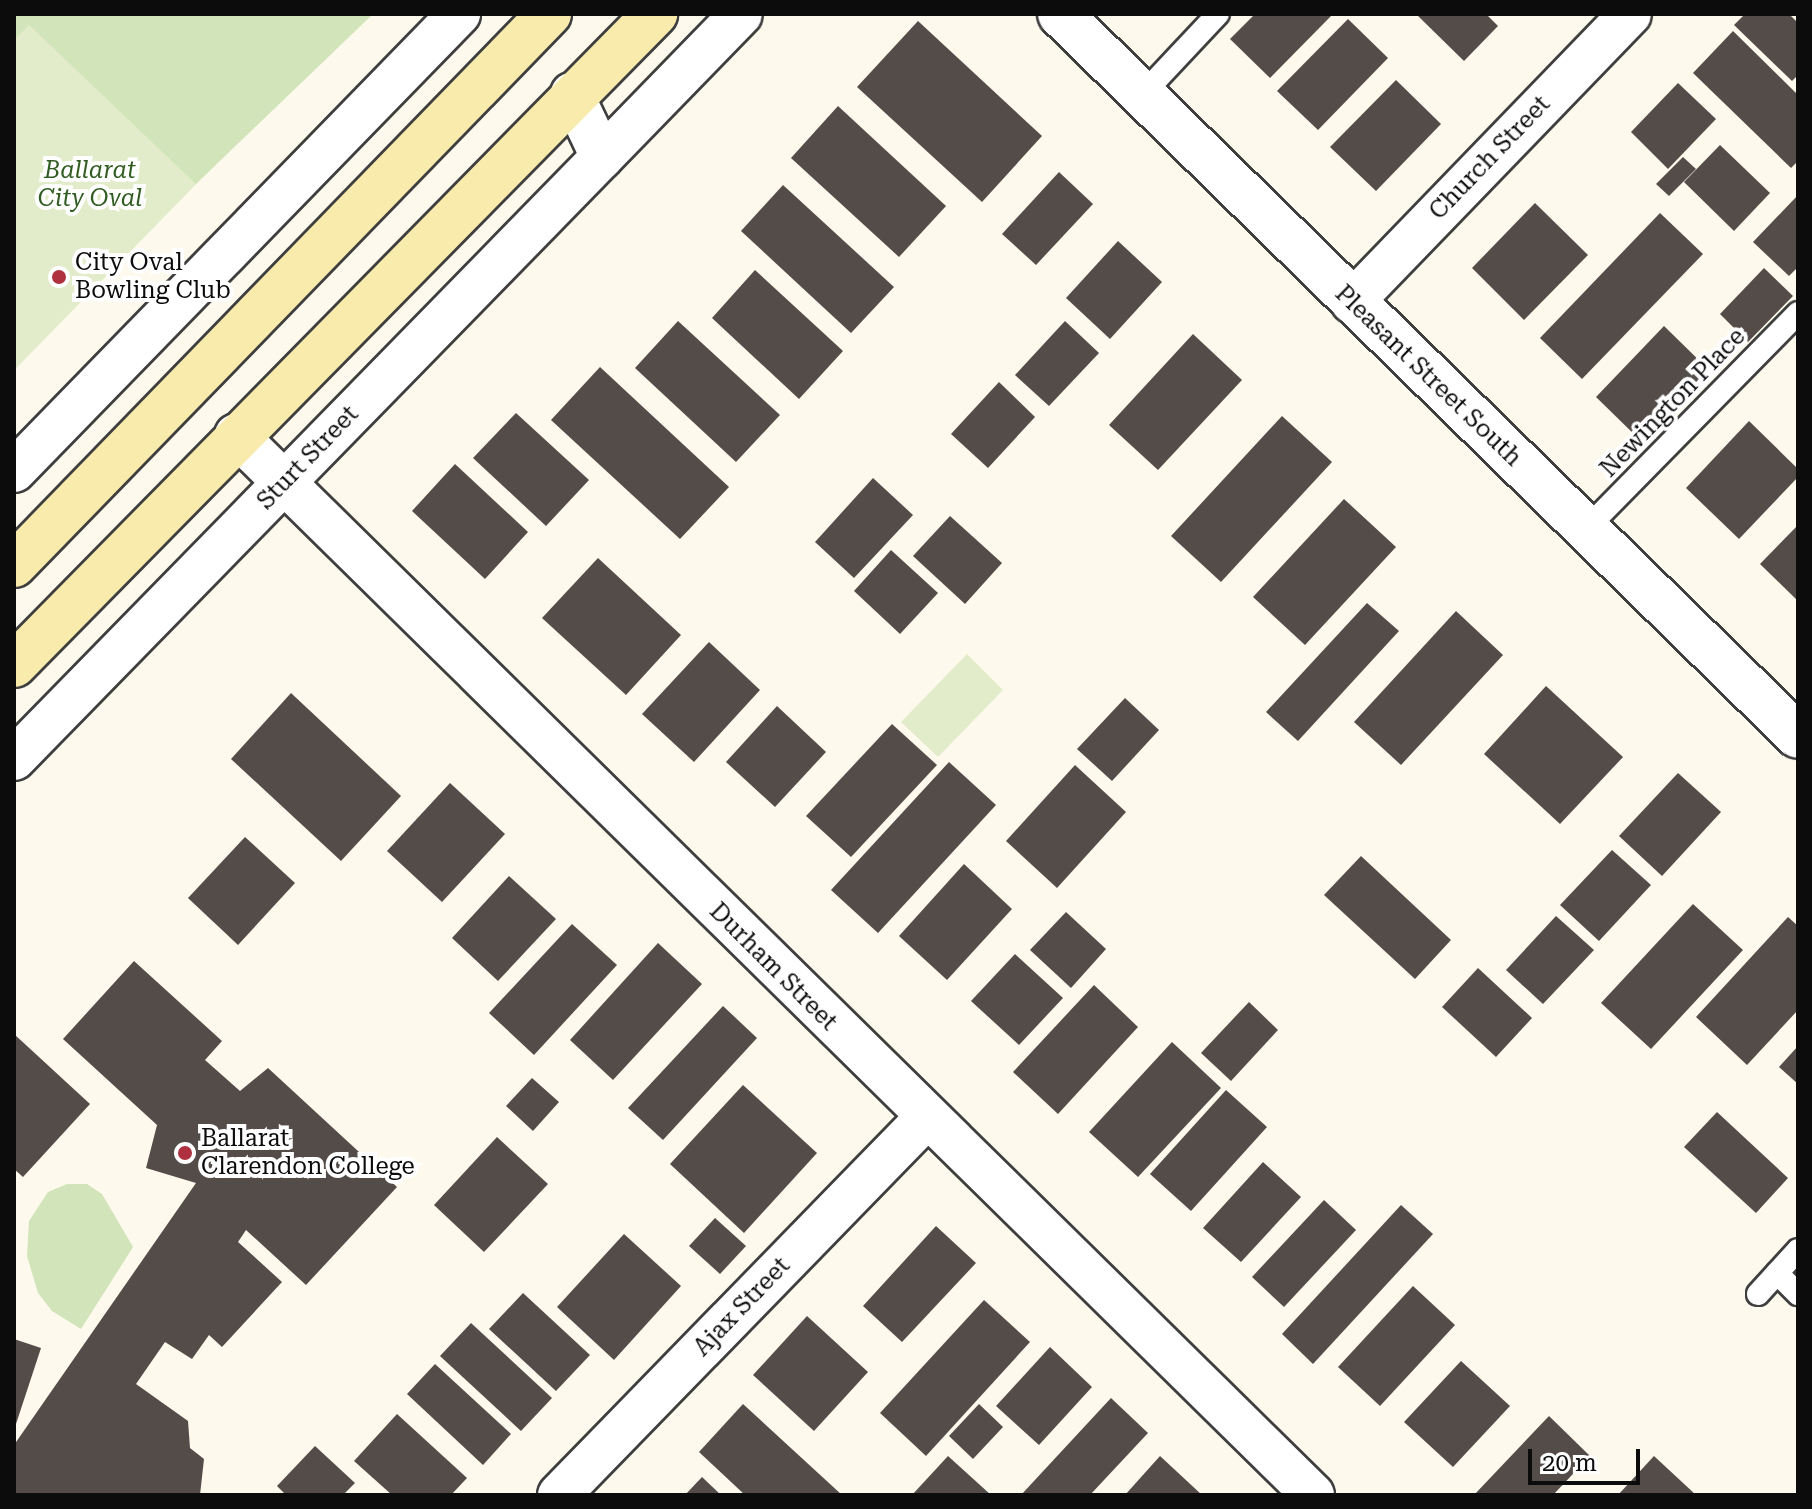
<!DOCTYPE html>
<style>
body{margin:0}
#map{position:relative;width:1812px;height:1509px;overflow:hidden;background:#fdf9ec;font-family:"Roboto Serif",serif}
div>[style]{position:absolute}
[style*='--x']{left:calc(var(--x)*1px);top:calc(var(--y)*1px);width:calc(var(--w)*1px);rotate:calc(var(--a)*1deg)}
.green>*{inset:0;background:#d2e4b9}
.pitch>*{inset:0;background:#e3ecca}
.building>*{inset:0;background:#534c49}
.roads{filter:drop-shadow(2px 0 #3f3f3f) drop-shadow(-2px 0 #3f3f3f) drop-shadow(0 2px #3f3f3f) drop-shadow(0 -2px #3f3f3f)}
.service>*{height:22px;margin:-11px;padding:0 11px;transform-origin:11px;border-radius:11px;background:#fff}
.minor>*{height:42px;margin:-21px;padding:0 21px;transform-origin:21px;border-radius:21px;background:#fff}
.tertiary>*{height:44px;margin:-22px;padding:0 22px;transform-origin:22px;border-radius:22px;background:#fff}
.secondary>*{height:44px;margin:-22px;padding:0 22px;transform-origin:22px;border-radius:22px;background:#f8ebac}
.dots>*{width:22px;height:22px;translate:-50% -50%;box-sizing:border-box;border:4px solid #fff;border-radius:50%}
span{translate:-50% -50%;white-space:nowrap;text-align:center;line-height:1.15;-webkit-text-stroke:8px #fff;paint-order:stroke}
.street-label{font-size:24px;color:#0c0c0c}
.park-label{font-size:24px;color:#325d22;font-style:italic}
.poi-label{font-size:24px;color:#0c0c0c}
.left{translate:0 -50%;text-align:left}
.frame{position:absolute;inset:0;border:16px solid #0c0c0c;pointer-events:none}
.scale{position:absolute;left:1528px;top:1449px;width:112px;height:36px;box-sizing:border-box;border:4px solid #0c0c0c;border-top:0;padding-left:10px;font-size:24px;line-height:28px;white-space:nowrap;color:#0c0c0c;-webkit-text-stroke:6px #fff;paint-order:stroke}
</style>
<div id="map">
<div class="green">
<div style="clip-path:polygon(14px 14px,373px 14px,196px 184px,14px 370px)"></div>
<div style="clip-path:polygon(67px 1184px,87px 1184px,102px 1194px,133px 1247px,81px 1329px,52px 1311px,38px 1293px,27px 1256px,29px 1221px,48px 1192px)"></div>
</div>
<div class="pitch">
<div style="clip-path:polygon(29px 25px,196px 184px,14px 370px,14px 40px)"></div>
<div style="clip-path:polygon(967px 654px,1003px 690px,938px 757px,901px 722px)"></div>
</div>
<div class="building">
<div style="clip-path:polygon(1255px 14px,1333px 14px,1270px 78px,1230px 39px)"></div>
<div style="clip-path:polygon(1416px 14px,1486px 14px,1498px 26px,1464px 61px)"></div>
<div style="clip-path:polygon(1745px 14px,1789px 14px,1798px 23px,1798px 75px,1792px 81px,1734px 25px)"></div>
<div style="clip-path:polygon(1348px 19px,1388px 58px,1318px 130px,1277px 91px)"></div>
<div style="clip-path:polygon(918px 21px,1042px 136px,982px 202px,857px 87px)"></div>
<div style="clip-path:polygon(1733px 31px,1798px 95px,1798px 161px,1791px 168px,1693px 73px)"></div>
<div style="clip-path:polygon(1396px 80px,1441px 124px,1376px 191px,1330px 147px)"></div>
<div style="clip-path:polygon(1678px 83px,1716px 119px,1668px 169px,1631px 132px)"></div>
<div style="clip-path:polygon(838px 106px,946px 206px,899px 257px,791px 158px)"></div>
<div style="clip-path:polygon(1720px 145px,1770px 193px,1734px 231px,1684px 182px)"></div>
<div style="clip-path:polygon(1683px 157px,1696px 169px,1669px 196px,1656px 184px)"></div>
<div style="clip-path:polygon(1059px 172px,1093px 204px,1036px 265px,1002px 234px)"></div>
<div style="clip-path:polygon(783px 185px,894px 287px,851px 333px,741px 231px)"></div>
<div style="clip-path:polygon(1798px 195px,1798px 267px,1789px 276px,1753px 242px)"></div>
<div style="clip-path:polygon(1535px 203px,1588px 255px,1524px 320px,1472px 268px)"></div>
<div style="clip-path:polygon(1660px 213px,1703px 254px,1582px 379px,1540px 338px)"></div>
<div style="clip-path:polygon(1118px 241px,1162px 282px,1110px 339px,1066px 298px)"></div>
<div style="clip-path:polygon(1764px 268px,1793px 296px,1748px 342px,1720px 314px)"></div>
<div style="clip-path:polygon(755px 270px,843px 351px,799px 399px,712px 318px)"></div>
<div style="clip-path:polygon(678px 321px,780px 415px,736px 462px,635px 368px)"></div>
<div style="clip-path:polygon(1065px 321px,1099px 353px,1049px 406px,1015px 375px)"></div>
<div style="clip-path:polygon(1664px 326px,1709px 370px,1641px 441px,1596px 397px)"></div>
<div style="clip-path:polygon(1193px 334px,1242px 380px,1158px 470px,1109px 425px)"></div>
<div style="clip-path:polygon(600px 367px,729px 487px,680px 539px,551px 420px)"></div>
<div style="clip-path:polygon(999px 382px,1035px 417px,988px 468px,951px 434px)"></div>
<div style="clip-path:polygon(516px 413px,589px 480px,546px 526px,473px 458px)"></div>
<div style="clip-path:polygon(1282px 416px,1332px 462px,1221px 582px,1171px 536px)"></div>
<div style="clip-path:polygon(1749px 421px,1798px 469px,1798px 477px,1739px 539px,1686px 488px)"></div>
<div style="clip-path:polygon(455px 464px,528px 532px,485px 579px,412px 511px)"></div>
<div style="clip-path:polygon(873px 478px,913px 515px,854px 578px,815px 542px)"></div>
<div style="clip-path:polygon(1344px 499px,1396px 547px,1305px 645px,1253px 597px)"></div>
<div style="clip-path:polygon(950px 516px,1002px 563px,965px 604px,913px 556px)"></div>
<div style="clip-path:polygon(1798px 525px,1798px 601px,1760px 564px)"></div>
<div style="clip-path:polygon(891px 550px,938px 593px,900px 634px,854px 591px)"></div>
<div style="clip-path:polygon(598px 558px,681px 635px,626px 695px,542px 618px)"></div>
<div style="clip-path:polygon(1367px 603px,1399px 631px,1298px 741px,1266px 712px)"></div>
<div style="clip-path:polygon(1456px 611px,1503px 655px,1401px 765px,1354px 722px)"></div>
<div style="clip-path:polygon(709px 642px,760px 690px,694px 762px,642px 714px)"></div>
<div style="clip-path:polygon(1546px 686px,1623px 757px,1560px 824px,1484px 754px)"></div>
<div style="clip-path:polygon(291px 693px,401px 796px,341px 861px,231px 759px)"></div>
<div style="clip-path:polygon(1125px 698px,1159px 730px,1112px 781px,1077px 749px)"></div>
<div style="clip-path:polygon(777px 706px,826px 752px,775px 807px,726px 762px)"></div>
<div style="clip-path:polygon(892px 724px,937px 765px,851px 857px,806px 816px)"></div>
<div style="clip-path:polygon(949px 762px,996px 805px,878px 933px,831px 890px)"></div>
<div style="clip-path:polygon(1075px 765px,1126px 812px,1057px 888px,1006px 841px)"></div>
<div style="clip-path:polygon(1678px 773px,1721px 812px,1662px 876px,1619px 836px)"></div>
<div style="clip-path:polygon(450px 783px,505px 834px,442px 902px,387px 851px)"></div>
<div style="clip-path:polygon(245px 837px,295px 883px,238px 945px,188px 898px)"></div>
<div style="clip-path:polygon(1612px 850px,1651px 885px,1599px 941px,1560px 905px)"></div>
<div style="clip-path:polygon(1361px 856px,1451px 940px,1415px 979px,1324px 895px)"></div>
<div style="clip-path:polygon(964px 864px,1012px 909px,947px 980px,899px 936px)"></div>
<div style="clip-path:polygon(509px 876px,556px 919px,498px 981px,452px 938px)"></div>
<div style="clip-path:polygon(1693px 904px,1743px 950px,1651px 1049px,1601px 1003px)"></div>
<div style="clip-path:polygon(1066px 912px,1106px 949px,1071px 988px,1030px 950px)"></div>
<div style="clip-path:polygon(1556px 916px,1594px 950px,1543px 1004px,1506px 970px)"></div>
<div style="clip-path:polygon(1788px 917px,1798px 926px,1798px 1010px,1747px 1065px,1696px 1017px)"></div>
<div style="clip-path:polygon(572px 924px,617px 965px,534px 1055px,489px 1013px)"></div>
<div style="clip-path:polygon(658px 943px,702px 984px,613px 1080px,570px 1040px)"></div>
<div style="clip-path:polygon(1015px 954px,1063px 998px,1019px 1045px,971px 1001px)"></div>
<div style="clip-path:polygon(134px 961px,222px 1041px,205px 1060px,240px 1091px,268px 1068px,397px 1187px,306px 1285px,246px 1230px,238px 1242px,282px 1282px,222px 1347px,209px 1335px,192px 1359px,165px 1342px,136px 1384px,188px 1421px,190px 1448px,204px 1459px,200px 1495px,14px 1495px,14px 1445px,196px 1183px,146px 1168px,157px 1125px,63px 1039px)"></div>
<div style="clip-path:polygon(1478px 968px,1532px 1018px,1496px 1057px,1442px 1007px)"></div>
<div style="clip-path:polygon(1094px 985px,1138px 1027px,1058px 1114px,1013px 1072px)"></div>
<div style="clip-path:polygon(1249px 1002px,1278px 1030px,1231px 1081px,1201px 1053px)"></div>
<div style="clip-path:polygon(723px 1006px,757px 1038px,663px 1140px,628px 1108px)"></div>
<div style="clip-path:polygon(14px 1034px,90px 1104px,23px 1177px,14px 1169px)"></div>
<div style="clip-path:polygon(1172px 1042px,1221px 1088px,1138px 1177px,1089px 1132px)"></div>
<div style="clip-path:polygon(1798px 1046px,1798px 1084px,1779px 1067px)"></div>
<div style="clip-path:polygon(532px 1078px,559px 1102px,533px 1131px,506px 1106px)"></div>
<div style="clip-path:polygon(743px 1085px,817px 1153px,744px 1233px,670px 1164px)"></div>
<div style="clip-path:polygon(1226px 1090px,1267px 1127px,1191px 1211px,1150px 1174px)"></div>
<div style="clip-path:polygon(1717px 1112px,1788px 1178px,1756px 1213px,1684px 1147px)"></div>
<div style="clip-path:polygon(497px 1137px,548px 1184px,484px 1252px,434px 1205px)"></div>
<div style="clip-path:polygon(1263px 1162px,1301px 1197px,1241px 1262px,1203px 1228px)"></div>
<div style="clip-path:polygon(1324px 1200px,1356px 1230px,1284px 1307px,1252px 1277px)"></div>
<div style="clip-path:polygon(1401px 1205px,1433px 1234px,1313px 1364px,1282px 1334px)"></div>
<div style="clip-path:polygon(715px 1218px,746px 1246px,720px 1274px,689px 1246px)"></div>
<div style="clip-path:polygon(936px 1226px,976px 1263px,902px 1342px,863px 1306px)"></div>
<div style="clip-path:polygon(624px 1234px,681px 1286px,614px 1360px,557px 1307px)"></div>
<div style="clip-path:polygon(1413px 1286px,1455px 1325px,1380px 1406px,1338px 1367px)"></div>
<div style="clip-path:polygon(523px 1293px,590px 1355px,556px 1391px,489px 1329px)"></div>
<div style="clip-path:polygon(984px 1300px,1030px 1342px,926px 1456px,880px 1413px)"></div>
<div style="clip-path:polygon(807px 1316px,868px 1372px,814px 1431px,753px 1375px)"></div>
<div style="clip-path:polygon(471px 1323px,552px 1398px,521px 1431px,440px 1356px)"></div>
<div style="clip-path:polygon(14px 1339px,41px 1348px,15px 1427px,14px 1427px)"></div>
<div style="clip-path:polygon(1050px 1347px,1092px 1387px,1039px 1445px,996px 1406px)"></div>
<div style="clip-path:polygon(1461px 1361px,1510px 1406px,1453px 1467px,1404px 1422px)"></div>
<div style="clip-path:polygon(435px 1364px,511px 1434px,483px 1465px,407px 1394px)"></div>
<div style="clip-path:polygon(1111px 1398px,1148px 1433px,1090px 1495px,1021px 1495px)"></div>
<div style="clip-path:polygon(743px 1404px,842px 1495px,745px 1495px,699px 1452px)"></div>
<div style="clip-path:polygon(979px 1404px,1003px 1427px,973px 1459px,949px 1436px)"></div>
<div style="clip-path:polygon(397px 1414px,467px 1478px,451px 1495px,392px 1495px,354px 1461px)"></div>
<div style="clip-path:polygon(1549px 1416px,1590px 1456px,1553px 1495px,1474px 1495px)"></div>
<div style="clip-path:polygon(315px 1446px,355px 1483px,343px 1495px,286px 1495px,277px 1486px)"></div>
<div style="clip-path:polygon(948px 1456px,991px 1495px,912px 1495px)"></div>
<div style="clip-path:polygon(1160px 1456px,1202px 1495px,1125px 1495px)"></div>
<div style="clip-path:polygon(1654px 1456px,1696px 1495px,1618px 1495px)"></div>
<div style="clip-path:polygon(702px 1477px,721px 1495px,685px 1495px)"></div>
</div>
<div class="roads">
<div class="service">
<div style="--x:1141;--y:96;--w:112;--a:-46.8"></div>
<div style="--x:1585;--y:530;--w:304;--a:-45.5"></div>
<div style="--x:1777;--y:1273;--w:30;--a:45"></div>
<div style="--x:1758;--y:1294;--w:59;--a:-47.7"></div>
</div>
<div class="minor">
<div style="--x:602;--y:157;--w:199;--a:-45.8"></div>
<div style="--x:1352;--y:302;--w:400;--a:-46"></div>
<div style="--x:236;--y:435;--w:1511;--a:44.54"></div>
<div style="--x:14;--y:471;--w:638;--a:-45.76"></div>
<div style="--x:14;--y:759;--w:842;--a:-45.67"></div>
<div style="--x:602;--y:157;--w:70;--a:-115.5"></div>
<div style="--x:559;--y:1495;--w:525;--a:-45.77"></div>
</div>
<div class="tertiary">
<div style="--x:1060;--y:14;--w:1032;--a:44.37"></div>
</div>
<div class="secondary">
<div style="--x:14;--y:565;--w:768;--a:-45.84"></div>
<div style="--x:14;--y:665;--w:914;--a:-45.44"></div>
</div>
</div>
<div class="dots">
<div style="left:59px;top:277px;background:#af303f"></div>
<div style="left:185px;top:1153px;background:#af303f"></div>
</div>
<div class="street-label">
<span style="left:1490px;top:158px;rotate:-46deg">Church Street</span>
<span style="left:1428px;top:376px;rotate:44deg">Pleasant Street South</span>
<span style="left:1673px;top:403px;rotate:-46deg">Newington Place</span>
<span style="left:308px;top:458px;rotate:-46deg">Sturt Street</span>
<span style="left:773px;top:967px;rotate:45deg">Durham Street</span>
<span style="left:742px;top:1307px;rotate:-46deg">Ajax Street</span>
</div>
<div class="park-label">
<span style="left:90px;top:185px">Ballarat<br>City Oval</span>
</div>
<div class="poi-label">
<span class="left" style="left:75px;top:277px">City Oval<br>Bowling Club</span>
<span class="left" style="left:201px;top:1153px">Ballarat<br>Clarendon College</span>
</div>
<div class="frame"></div>
<div class="scale">20 m</div>
</div>
